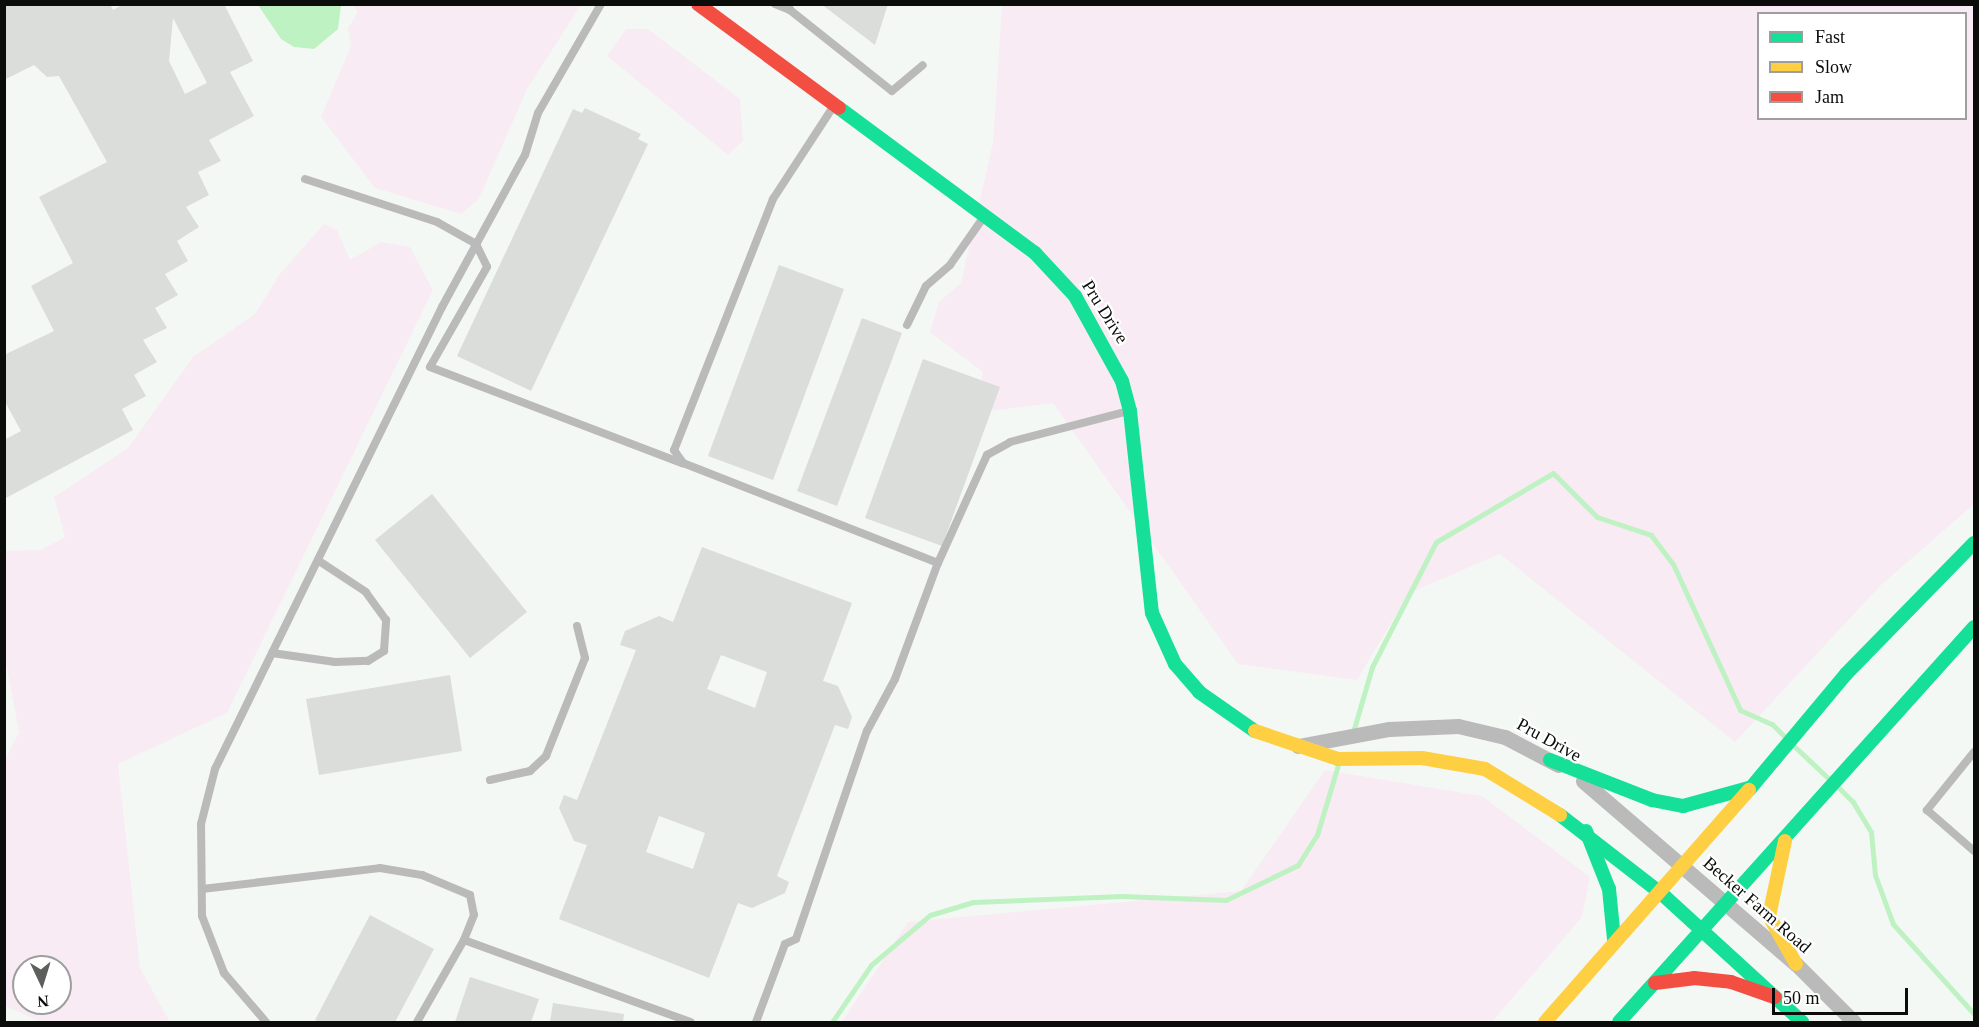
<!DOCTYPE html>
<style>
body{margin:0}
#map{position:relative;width:1979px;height:1027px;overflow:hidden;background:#f4f8f4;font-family:"Times New Roman",serif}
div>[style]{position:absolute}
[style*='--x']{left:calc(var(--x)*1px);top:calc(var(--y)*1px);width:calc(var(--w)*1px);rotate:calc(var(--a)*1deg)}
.green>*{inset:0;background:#f8ebf4}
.water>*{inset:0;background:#bef2c3}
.stream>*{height:5px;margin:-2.5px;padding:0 2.5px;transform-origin:2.5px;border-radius:2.5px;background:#bef2c3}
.building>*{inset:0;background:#daddda}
.lane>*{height:8px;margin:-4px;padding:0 4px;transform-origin:4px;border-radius:4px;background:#bbbaba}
.street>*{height:15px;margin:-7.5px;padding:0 7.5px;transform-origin:7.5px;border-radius:7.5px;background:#bbbaba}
.fast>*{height:14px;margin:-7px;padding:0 7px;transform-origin:7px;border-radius:7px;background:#16e098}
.slow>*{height:14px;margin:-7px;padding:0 7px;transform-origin:7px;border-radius:7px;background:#ffcf43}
.jam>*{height:14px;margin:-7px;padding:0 7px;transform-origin:7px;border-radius:7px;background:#f24e42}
span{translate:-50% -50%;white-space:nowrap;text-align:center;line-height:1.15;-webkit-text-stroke:4.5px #fff;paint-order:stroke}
.street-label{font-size:18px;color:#0a0d0a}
.frame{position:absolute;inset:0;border:6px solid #0a0d0a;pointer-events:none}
.legend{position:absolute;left:1757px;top:12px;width:210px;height:108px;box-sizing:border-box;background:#fff;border:2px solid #9d9e9d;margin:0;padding:8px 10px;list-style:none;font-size:18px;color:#0a0d0a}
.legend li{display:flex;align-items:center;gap:12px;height:30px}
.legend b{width:30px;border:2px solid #9d9e9d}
.north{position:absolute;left:12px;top:955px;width:60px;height:60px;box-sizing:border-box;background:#fff;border:2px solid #9d9e9d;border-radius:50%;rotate:176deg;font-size:16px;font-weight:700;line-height:24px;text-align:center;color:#0a0d0a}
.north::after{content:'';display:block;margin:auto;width:21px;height:27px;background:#5c5f5c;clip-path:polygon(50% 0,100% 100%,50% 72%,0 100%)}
.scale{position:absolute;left:1772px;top:988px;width:136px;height:27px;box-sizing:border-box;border:3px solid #0a0d0a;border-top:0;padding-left:8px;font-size:18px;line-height:21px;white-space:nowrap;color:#0a0d0a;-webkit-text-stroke:4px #fff;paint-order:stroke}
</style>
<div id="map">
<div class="green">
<div style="clip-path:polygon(353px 5px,581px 5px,527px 89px,479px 199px,461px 214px,375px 188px,321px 117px,351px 46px,348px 28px,358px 12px)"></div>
<div style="clip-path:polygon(evenodd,1002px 5px,1974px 5px,1974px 504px,1880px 586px,1735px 742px,1500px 554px,1409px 593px,1357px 680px,1238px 664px,1053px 403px,974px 413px,983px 372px,930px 332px,939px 302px,961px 283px,993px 143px,1002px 5px,1758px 14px,1966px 14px,1966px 118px,1758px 118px,1758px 14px)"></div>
<div style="clip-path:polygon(626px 29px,648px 29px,740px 99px,743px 141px,728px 155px,607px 56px)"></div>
<div style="clip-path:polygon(evenodd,324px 224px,337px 230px,350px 260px,381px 242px,410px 247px,433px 290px,227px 713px,118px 764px,140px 968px,170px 1022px,41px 1022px,5px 1006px,5px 760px,19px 732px,5px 658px,5px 551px,41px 550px,65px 537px,54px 497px,128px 448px,193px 357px,255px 314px,279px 275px,324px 224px,24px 967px,60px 967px,60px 1003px,24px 1003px,24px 967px)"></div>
<div style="clip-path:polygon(1325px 770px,1482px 796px,1590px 877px,1582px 917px,1492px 1022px,842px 1022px,908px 922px,1241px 891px)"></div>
</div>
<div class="water">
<div style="clip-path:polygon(258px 5px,341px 5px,338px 29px,314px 49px,294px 47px,281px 39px)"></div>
</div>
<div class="stream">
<div style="--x:1353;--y:732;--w:68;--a:-73.7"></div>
<div style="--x:1372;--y:667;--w:140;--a:-62.9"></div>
<div style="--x:1436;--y:542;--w:136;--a:-30.5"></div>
<div style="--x:1553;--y:473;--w:62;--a:45"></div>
<div style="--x:1597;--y:517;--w:57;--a:18.4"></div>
<div style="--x:1651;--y:535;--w:36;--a:53"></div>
<div style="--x:1673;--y:564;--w:161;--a:65.3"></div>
<div style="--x:1740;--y:710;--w:35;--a:24"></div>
<div style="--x:1772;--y:724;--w:17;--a:45"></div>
<div style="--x:1793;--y:745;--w:51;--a:43.4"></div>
<div style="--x:1839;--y:788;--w:20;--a:45"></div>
<div style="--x:1853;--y:802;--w:35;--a:59"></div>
<div style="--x:1871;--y:832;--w:43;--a:84.7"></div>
<div style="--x:1875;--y:875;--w:52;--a:69.8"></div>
<div style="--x:1893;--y:924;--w:121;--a:48"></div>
<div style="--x:832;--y:1022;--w:69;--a:-55.6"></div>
<div style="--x:871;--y:965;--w:77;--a:-40.3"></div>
<div style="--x:930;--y:915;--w:45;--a:-16.8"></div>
<div style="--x:973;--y:902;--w:149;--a:-2.3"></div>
<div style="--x:1122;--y:896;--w:104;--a:2.2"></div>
<div style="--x:1226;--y:900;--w:80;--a:-25.9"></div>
<div style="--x:1298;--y:865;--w:36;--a:-58"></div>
<div style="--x:1317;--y:835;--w:73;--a:-73.3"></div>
</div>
<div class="building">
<div style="clip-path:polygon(evenodd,4px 4px,110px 4px,113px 10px,124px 4px,224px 4px,253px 61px,230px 72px,254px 116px,209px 140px,221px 161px,198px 172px,209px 195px,186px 207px,199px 227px,177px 241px,188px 261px,165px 274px,178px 295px,155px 308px,167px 328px,143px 340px,157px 362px,134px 375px,146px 396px,122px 409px,133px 430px,4px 499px,4px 440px,21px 431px,4px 400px,4px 355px,54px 331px,31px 286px,73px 263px,39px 197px,107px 162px,59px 76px,47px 77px,34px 65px,4px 80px,4px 4px,173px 18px,207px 83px,185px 94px,169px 61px,173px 18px)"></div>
<div style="clip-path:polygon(821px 4px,888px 4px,875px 45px)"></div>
<div style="clip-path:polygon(585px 108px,641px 134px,638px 139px,648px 144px,531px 391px,457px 356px,573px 109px,582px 113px)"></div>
<div style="clip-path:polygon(779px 265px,844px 289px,773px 480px,708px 456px)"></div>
<div style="clip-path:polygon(862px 318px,902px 333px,837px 506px,797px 491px)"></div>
<div style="clip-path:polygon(923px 359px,1000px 387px,942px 546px,865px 518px)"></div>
<div style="clip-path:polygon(432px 494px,527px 612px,470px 658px,375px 540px)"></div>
<div style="clip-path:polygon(evenodd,702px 547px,852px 603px,823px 681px,838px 686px,852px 717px,848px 729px,835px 725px,777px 876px,789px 882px,785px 893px,752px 908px,738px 903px,709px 978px,559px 919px,587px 845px,574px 841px,559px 808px,564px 795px,577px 800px,636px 650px,620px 645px,625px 631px,659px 616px,673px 622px,702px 547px,721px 655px,767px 672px,755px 708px,707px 689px,721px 655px,702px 547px,659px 816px,705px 833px,693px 869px,646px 852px,659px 816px)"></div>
<div style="clip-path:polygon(450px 675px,462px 751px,319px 775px,306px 699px)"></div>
<div style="clip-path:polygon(370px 915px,434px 949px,395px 1022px,320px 1022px,315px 1020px)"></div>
<div style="clip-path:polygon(470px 977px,539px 999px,531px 1022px,455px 1022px)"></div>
<div style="clip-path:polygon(553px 1003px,624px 1014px,623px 1022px,550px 1022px)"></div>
</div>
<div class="lane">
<div style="--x:775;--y:4;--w:16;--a:22"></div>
<div style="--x:790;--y:10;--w:6;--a:-108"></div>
<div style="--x:790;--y:10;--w:130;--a:38.5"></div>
<div style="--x:892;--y:91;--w:40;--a:-40"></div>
<div style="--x:833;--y:107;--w:110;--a:123.1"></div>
<div style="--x:773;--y:199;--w:270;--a:111.5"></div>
<div style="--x:674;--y:450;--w:16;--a:55"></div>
<div style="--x:683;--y:463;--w:274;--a:21.4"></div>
<div style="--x:305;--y:179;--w:139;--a:18"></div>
<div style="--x:437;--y:222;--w:45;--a:29.4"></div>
<div style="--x:476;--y:244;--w:25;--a:64"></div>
<div style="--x:487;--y:267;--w:115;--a:119.7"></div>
<div style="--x:430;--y:367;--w:270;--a:20.9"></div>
<div style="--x:907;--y:325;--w:43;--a:-64"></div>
<div style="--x:926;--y:286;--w:32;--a:-41"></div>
<div style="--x:950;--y:265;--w:57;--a:-54.9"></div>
<div style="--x:272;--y:653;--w:64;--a:8.1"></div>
<div style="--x:335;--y:662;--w:33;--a:-2"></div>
<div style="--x:368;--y:661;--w:19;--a:-32"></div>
<div style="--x:384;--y:651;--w:31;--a:-86"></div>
<div style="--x:386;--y:620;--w:34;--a:-126"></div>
<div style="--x:366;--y:592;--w:56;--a:-146.6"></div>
<div style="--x:1974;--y:752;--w:75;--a:129"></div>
<div style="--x:1927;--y:810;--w:62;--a:41.1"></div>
<div style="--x:490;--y:780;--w:41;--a:-12.7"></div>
<div style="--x:530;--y:771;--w:22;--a:-43"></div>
<div style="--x:546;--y:756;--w:105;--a:-68.3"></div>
<div style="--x:585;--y:658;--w:33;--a:-104"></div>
<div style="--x:202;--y:889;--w:179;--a:-6.7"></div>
<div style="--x:380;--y:868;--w:43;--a:9.5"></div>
<div style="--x:422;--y:875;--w:52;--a:22.6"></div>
<div style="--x:470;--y:895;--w:20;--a:79"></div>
<div style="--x:474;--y:915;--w:27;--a:112"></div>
<div style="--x:464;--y:940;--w:241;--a:19.9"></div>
<div style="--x:266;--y:1022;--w:65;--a:-130.6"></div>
<div style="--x:224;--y:973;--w:61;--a:-111.1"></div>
<div style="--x:202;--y:916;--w:92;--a:-90.6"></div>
<div style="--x:201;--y:824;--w:57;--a:-75.7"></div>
<div style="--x:215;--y:769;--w:515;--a:-63.83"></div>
<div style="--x:442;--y:307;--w:173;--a:-61.4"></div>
<div style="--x:525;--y:155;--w:44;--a:-72.8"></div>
<div style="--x:538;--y:113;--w:126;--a:-60"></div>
<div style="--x:417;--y:1022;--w:95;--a:-60.2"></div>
<div style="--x:756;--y:1022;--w:83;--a:-69.6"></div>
<div style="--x:785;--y:944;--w:12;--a:-24"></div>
<div style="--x:796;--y:939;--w:220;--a:-71.2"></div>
<div style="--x:867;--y:731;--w:59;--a:-61.7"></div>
<div style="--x:895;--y:679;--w:124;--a:-69.7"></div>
<div style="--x:938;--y:563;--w:119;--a:-65.6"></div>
<div style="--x:987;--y:455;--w:26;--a:-29"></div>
<div style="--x:1010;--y:442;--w:123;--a:-14.6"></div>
</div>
<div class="street">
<div style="--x:1298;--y:746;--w:93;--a:-10.6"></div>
<div style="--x:1389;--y:729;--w:69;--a:-2.5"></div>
<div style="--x:1458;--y:726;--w:48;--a:13.2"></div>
<div style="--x:1505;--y:737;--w:60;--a:27.8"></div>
<div style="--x:1583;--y:781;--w:281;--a:40.7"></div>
<div style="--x:1796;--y:964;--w:82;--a:45"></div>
</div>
<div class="fast">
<div style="--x:839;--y:108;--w:244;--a:36.5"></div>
<div style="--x:1035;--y:253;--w:59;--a:47.1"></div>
<div style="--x:1075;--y:296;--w:97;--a:61.1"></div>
<div style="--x:1122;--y:381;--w:31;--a:75"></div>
<div style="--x:1130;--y:411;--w:203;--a:83.8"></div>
<div style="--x:1152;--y:613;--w:56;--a:65.7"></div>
<div style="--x:1175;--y:664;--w:37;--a:49"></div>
<div style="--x:1199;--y:692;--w:68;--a:34.9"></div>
<div style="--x:1550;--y:760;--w:110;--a:21.4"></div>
<div style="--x:1652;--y:800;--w:32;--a:11"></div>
<div style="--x:1683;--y:806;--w:68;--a:-15.3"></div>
<div style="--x:1749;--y:790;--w:151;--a:-50.1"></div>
<div style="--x:1846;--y:674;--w:183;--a:-45.7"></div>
<div style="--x:1560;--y:815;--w:129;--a:37.8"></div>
<div style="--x:1662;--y:894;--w:190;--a:42.4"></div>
<div style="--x:1586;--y:831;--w:62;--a:68.4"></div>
<div style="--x:1609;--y:889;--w:50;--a:84.3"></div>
<div style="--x:1619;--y:1022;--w:531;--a:-48.05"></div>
</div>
<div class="slow">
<div style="--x:1255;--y:731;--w:88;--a:18.6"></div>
<div style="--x:1338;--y:759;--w:84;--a:-0.7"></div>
<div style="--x:1422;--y:758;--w:64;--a:9.9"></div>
<div style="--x:1485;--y:769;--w:88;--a:31.5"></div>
<div style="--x:1785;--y:841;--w:77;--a:102"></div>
<div style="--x:1769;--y:916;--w:55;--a:60.6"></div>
<div style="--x:1545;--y:1022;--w:309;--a:-48.7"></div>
</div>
<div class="jam">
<div style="--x:698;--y:4;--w:175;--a:36.4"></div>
<div style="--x:1655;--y:983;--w:39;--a:-7"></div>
<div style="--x:1694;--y:978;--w:37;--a:6"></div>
<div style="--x:1731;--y:982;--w:46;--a:19.2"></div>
</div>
<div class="street-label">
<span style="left:1105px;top:312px;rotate:58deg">Pru Drive</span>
<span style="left:1549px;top:740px;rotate:29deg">Pru Drive</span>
<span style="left:1757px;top:905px;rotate:41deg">Becker Farm Road</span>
</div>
<div class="frame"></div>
<ul class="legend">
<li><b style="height:8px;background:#16e098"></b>Fast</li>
<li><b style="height:8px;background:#ffcf43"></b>Slow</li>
<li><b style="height:8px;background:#f24e42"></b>Jam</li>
</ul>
<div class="north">N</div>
<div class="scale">50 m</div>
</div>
